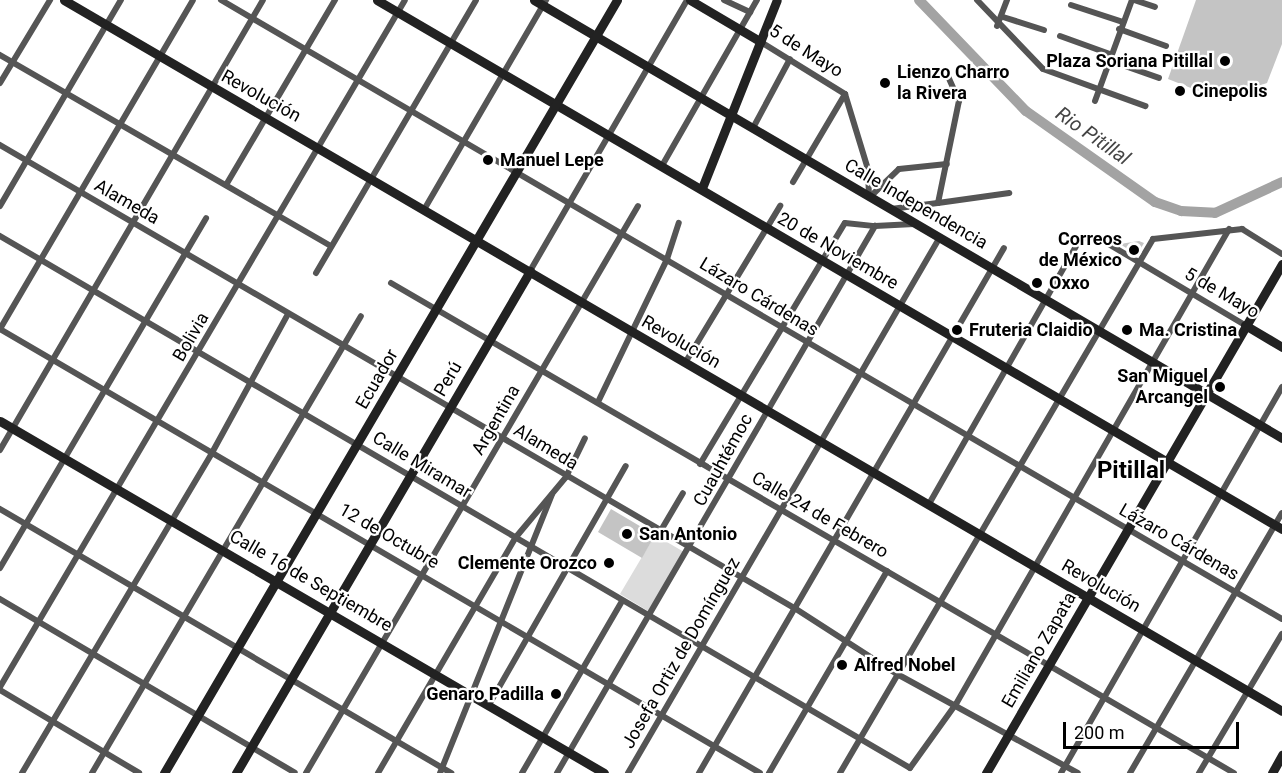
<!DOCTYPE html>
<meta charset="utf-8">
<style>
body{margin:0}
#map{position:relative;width:1282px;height:773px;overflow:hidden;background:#fff;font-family:Roboto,sans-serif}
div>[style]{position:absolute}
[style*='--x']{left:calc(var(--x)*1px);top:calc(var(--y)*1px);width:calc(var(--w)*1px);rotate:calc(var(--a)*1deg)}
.green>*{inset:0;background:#dcdcdc}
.river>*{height:10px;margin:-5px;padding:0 5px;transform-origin:5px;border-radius:5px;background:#a3a3a3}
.building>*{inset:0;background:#c4c4c4}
.street>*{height:6px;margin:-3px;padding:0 3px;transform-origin:3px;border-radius:3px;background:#555}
.secondary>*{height:9px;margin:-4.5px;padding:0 4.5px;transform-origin:4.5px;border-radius:4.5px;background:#222}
.dots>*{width:16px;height:16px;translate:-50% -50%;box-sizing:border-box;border:3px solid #fff;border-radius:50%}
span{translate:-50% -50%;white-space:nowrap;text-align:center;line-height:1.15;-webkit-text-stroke:4.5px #fff;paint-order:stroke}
.street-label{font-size:18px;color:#000}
.poi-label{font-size:18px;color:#000;font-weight:700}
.right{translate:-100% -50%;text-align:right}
.left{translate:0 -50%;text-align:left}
.water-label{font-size:20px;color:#444;font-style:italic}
.district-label{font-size:24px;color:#000;font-weight:700}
.scale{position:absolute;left:1063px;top:722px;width:176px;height:27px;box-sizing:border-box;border:3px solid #000;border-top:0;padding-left:8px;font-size:18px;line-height:21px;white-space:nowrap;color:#000;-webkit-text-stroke:4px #fff;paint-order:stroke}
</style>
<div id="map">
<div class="green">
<div style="clip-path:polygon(655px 535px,684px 552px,648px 611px,620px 594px)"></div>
</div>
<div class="river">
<div style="--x:919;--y:0;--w:154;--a:46.1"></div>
<div style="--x:1026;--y:111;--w:158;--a:35.2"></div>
<div style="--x:1155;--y:202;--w:28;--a:19"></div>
<div style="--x:1181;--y:211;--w:34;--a:3"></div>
<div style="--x:1215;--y:213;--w:74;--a:-24.8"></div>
</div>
<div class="building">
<div style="clip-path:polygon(1196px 0,1282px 0,1282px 44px,1267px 83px,1219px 99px,1168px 79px)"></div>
<div style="clip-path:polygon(1139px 241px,1144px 243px,1137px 255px,1120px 244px)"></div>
<div style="clip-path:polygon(611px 509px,655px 535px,642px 558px,598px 532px)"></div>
</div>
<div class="street">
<div style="--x:221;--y:0;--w:1228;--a:30.26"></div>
<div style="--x:724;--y:0;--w:29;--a:25"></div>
<div style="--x:977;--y:0;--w:95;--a:46.3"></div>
<div style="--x:1043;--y:69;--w:109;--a:19.9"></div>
<div style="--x:1134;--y:0;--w:22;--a:18"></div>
<div style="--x:1071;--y:5;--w:55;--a:18.1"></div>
<div style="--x:1003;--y:17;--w:43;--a:17.6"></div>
<div style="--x:997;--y:26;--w:28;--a:-69"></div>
<div style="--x:1119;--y:29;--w:50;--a:19.9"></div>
<div style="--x:1060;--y:36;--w:53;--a:19.8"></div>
<div style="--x:761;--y:42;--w:99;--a:31.8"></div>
<div style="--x:845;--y:94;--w:78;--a:73"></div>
<div style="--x:868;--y:169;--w:27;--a:88"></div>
<div style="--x:0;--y:55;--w:382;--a:30"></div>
<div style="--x:1108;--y:60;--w:54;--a:19.4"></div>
<div style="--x:0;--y:83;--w:97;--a:-58.9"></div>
<div style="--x:1095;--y:101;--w:108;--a:-69.9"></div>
<div style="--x:753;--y:128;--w:78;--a:-61.8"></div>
<div style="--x:0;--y:145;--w:921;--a:30.24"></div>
<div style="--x:796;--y:609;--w:120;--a:32.8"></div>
<div style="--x:897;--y:674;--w:206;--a:28.7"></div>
<div style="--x:663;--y:164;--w:189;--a:-60.2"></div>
<div style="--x:793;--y:182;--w:102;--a:-59.4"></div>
<div style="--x:226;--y:185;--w:215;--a:-59.5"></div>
<div style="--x:870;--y:197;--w:40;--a:-44"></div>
<div style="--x:899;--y:169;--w:48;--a:-5.9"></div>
<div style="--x:938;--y:203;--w:72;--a:-8"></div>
<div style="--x:0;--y:206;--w:239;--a:-59.6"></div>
<div style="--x:425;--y:208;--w:241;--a:-59.8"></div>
<div style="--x:891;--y:209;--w:47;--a:-7.3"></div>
<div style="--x:938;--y:203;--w:104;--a:-78.4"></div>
<div style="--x:959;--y:101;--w:34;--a:-114"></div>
<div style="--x:0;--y:236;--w:1054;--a:30.31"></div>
<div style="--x:910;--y:768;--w:79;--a:-54.3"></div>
<div style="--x:956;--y:704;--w:548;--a:-60.11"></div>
<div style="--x:530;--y:271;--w:313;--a:-59.9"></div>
<div style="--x:316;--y:273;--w:316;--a:-59.6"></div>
<div style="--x:391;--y:283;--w:975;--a:30.17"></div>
<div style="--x:0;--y:329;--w:880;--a:30.29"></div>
<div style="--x:0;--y:329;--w:381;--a:-59.6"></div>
<div style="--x:685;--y:363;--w:184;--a:-58.8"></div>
<div style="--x:598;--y:402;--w:159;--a:-64.2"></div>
<div style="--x:667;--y:259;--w:38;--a:-72"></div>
<div style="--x:0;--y:450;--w:521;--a:-59.7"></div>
<div style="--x:700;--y:464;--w:281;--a:-59"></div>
<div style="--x:845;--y:223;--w:30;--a:6"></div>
<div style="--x:929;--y:504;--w:306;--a:-60.3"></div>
<div style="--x:1081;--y:238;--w:19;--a:3"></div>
<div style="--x:1100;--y:239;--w:169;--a:30.7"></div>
<div style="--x:0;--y:509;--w:523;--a:30.34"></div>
<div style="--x:660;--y:532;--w:45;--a:-59.5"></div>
<div style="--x:0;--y:568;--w:406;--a:-59.5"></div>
<div style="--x:0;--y:599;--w:342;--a:30.5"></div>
<div style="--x:0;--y:687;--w:797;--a:-59.48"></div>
<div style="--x:0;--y:690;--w:162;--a:30.8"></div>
<div style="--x:490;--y:703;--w:273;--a:-60.2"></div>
<div style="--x:22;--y:773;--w:374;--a:-59.3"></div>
<div style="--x:213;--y:451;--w:156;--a:-61.3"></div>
<div style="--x:92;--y:773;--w:530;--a:-59.52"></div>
<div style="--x:306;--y:773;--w:657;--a:-59.65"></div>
<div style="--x:378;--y:773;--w:273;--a:-59.7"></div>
<div style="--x:516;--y:537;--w:78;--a:-50.2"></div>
<div style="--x:566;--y:477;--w:43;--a:-64"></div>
<div style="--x:440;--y:773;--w:300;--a:-68.1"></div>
<div style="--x:522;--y:773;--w:199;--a:-59.8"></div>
<div style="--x:557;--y:773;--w:633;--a:-59.83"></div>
<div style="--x:875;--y:226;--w:39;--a:-3"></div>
<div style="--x:628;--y:773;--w:620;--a:-59.8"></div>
<div style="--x:699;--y:773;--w:607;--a:-59.85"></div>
<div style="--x:769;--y:773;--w:234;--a:-59.7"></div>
<div style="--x:840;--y:773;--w:619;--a:-59.62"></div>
<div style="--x:1153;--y:239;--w:90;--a:-6.4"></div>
<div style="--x:1242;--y:229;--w:47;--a:32"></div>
<div style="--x:1061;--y:773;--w:445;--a:-60.2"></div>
<div style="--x:1130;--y:773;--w:301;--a:-59.7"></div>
<div style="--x:1199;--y:773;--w:162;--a:-59.2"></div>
</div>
<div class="secondary">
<div style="--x:64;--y:0;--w:1410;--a:30.27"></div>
<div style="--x:377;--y:0;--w:1048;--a:30.31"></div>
<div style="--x:534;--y:0;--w:867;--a:30.35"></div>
<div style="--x:690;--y:0;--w:82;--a:30.6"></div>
<div style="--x:702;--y:188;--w:202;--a:-68.3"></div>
<div style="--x:1245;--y:325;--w:43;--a:30.7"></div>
<div style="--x:0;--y:421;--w:699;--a:30.23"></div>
<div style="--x:164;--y:773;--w:896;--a:-59.63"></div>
<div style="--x:236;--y:773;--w:582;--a:-59.64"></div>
<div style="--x:986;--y:773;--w:589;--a:-59.82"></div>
<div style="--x:1272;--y:773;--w:21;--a:-61"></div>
</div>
<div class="dots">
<div style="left:1225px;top:61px;background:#000"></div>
<div style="left:885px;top:83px;background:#000"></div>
<div style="left:1180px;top:91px;background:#000"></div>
<div style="left:488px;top:160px;background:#000"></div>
<div style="left:1134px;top:250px;background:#000"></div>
<div style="left:1037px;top:283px;background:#000"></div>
<div style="left:957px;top:330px;background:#000"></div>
<div style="left:1127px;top:330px;background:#000"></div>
<div style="left:1220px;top:387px;background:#000"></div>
<div style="left:627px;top:534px;background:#000"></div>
<div style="left:609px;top:563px;background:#000"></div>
<div style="left:842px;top:665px;background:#000"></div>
<div style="left:556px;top:694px;background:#000"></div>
</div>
<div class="street-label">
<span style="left:806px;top:51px;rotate:32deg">5 de Mayo</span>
<span style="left:261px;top:96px;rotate:29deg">Revolución</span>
<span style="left:127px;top:202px;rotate:30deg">Alameda</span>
<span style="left:916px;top:204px;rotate:30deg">Calle Independencia</span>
<span style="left:838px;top:251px;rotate:30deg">20 de Noviembre</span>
<span style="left:1222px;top:293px;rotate:30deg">5 de Mayo</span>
<span style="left:759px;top:297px;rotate:31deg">Lázaro Cárdenas</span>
<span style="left:191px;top:337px;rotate:-60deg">Bolivia</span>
<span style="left:681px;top:342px;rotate:30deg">Revolución</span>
<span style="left:377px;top:379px;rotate:-60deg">Ecuador</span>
<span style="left:448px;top:379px;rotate:-60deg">Perú</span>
<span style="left:496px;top:420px;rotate:-60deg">Argentina</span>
<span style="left:546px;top:447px;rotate:31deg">Alameda</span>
<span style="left:723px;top:460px;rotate:-61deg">Cuauhtémoc</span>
<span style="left:422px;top:465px;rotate:31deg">Calle Miramar</span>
<span style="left:820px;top:515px;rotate:30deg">Calle 24 de Febrero</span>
<span style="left:389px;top:536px;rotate:30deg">12 de Octubre</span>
<span style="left:1179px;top:542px;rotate:30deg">Lázaro Cárdenas</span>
<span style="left:311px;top:581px;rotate:30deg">Calle 16 de Septiembre</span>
<span style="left:1101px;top:586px;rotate:30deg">Revolución</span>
<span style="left:1039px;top:650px;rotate:-60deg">Emiliano Zapata</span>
<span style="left:681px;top:653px;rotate:-60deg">Josefa Ortiz de Domínguez</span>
</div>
<div class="poi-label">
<span class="right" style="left:1213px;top:61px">Plaza Soriana Pitillal</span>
<span class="left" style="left:897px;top:83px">Lienzo Charro<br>la Rivera</span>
<span class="left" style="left:1192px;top:91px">Cinepolis</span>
<span class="left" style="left:500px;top:160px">Manuel Lepe</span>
<span class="right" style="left:1122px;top:250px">Correos<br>de México</span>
<span class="left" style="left:1049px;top:283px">Oxxo</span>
<span class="left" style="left:969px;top:330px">Fruteria Claidio</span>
<span class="left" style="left:1139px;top:330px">Ma. Cristina</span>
<span class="right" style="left:1208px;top:387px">San Miguel<br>Arcangel</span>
<span class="left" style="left:639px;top:534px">San Antonio</span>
<span class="right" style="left:597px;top:563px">Clemente Orozco</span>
<span class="left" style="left:854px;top:665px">Alfred Nobel</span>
<span class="right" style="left:544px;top:694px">Genaro Padilla</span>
</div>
<div class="water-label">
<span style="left:1093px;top:136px;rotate:35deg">Rio Pitillal</span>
</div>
<div class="district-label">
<span style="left:1131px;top:471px">Pitillal</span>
</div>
<div class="scale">200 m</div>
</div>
